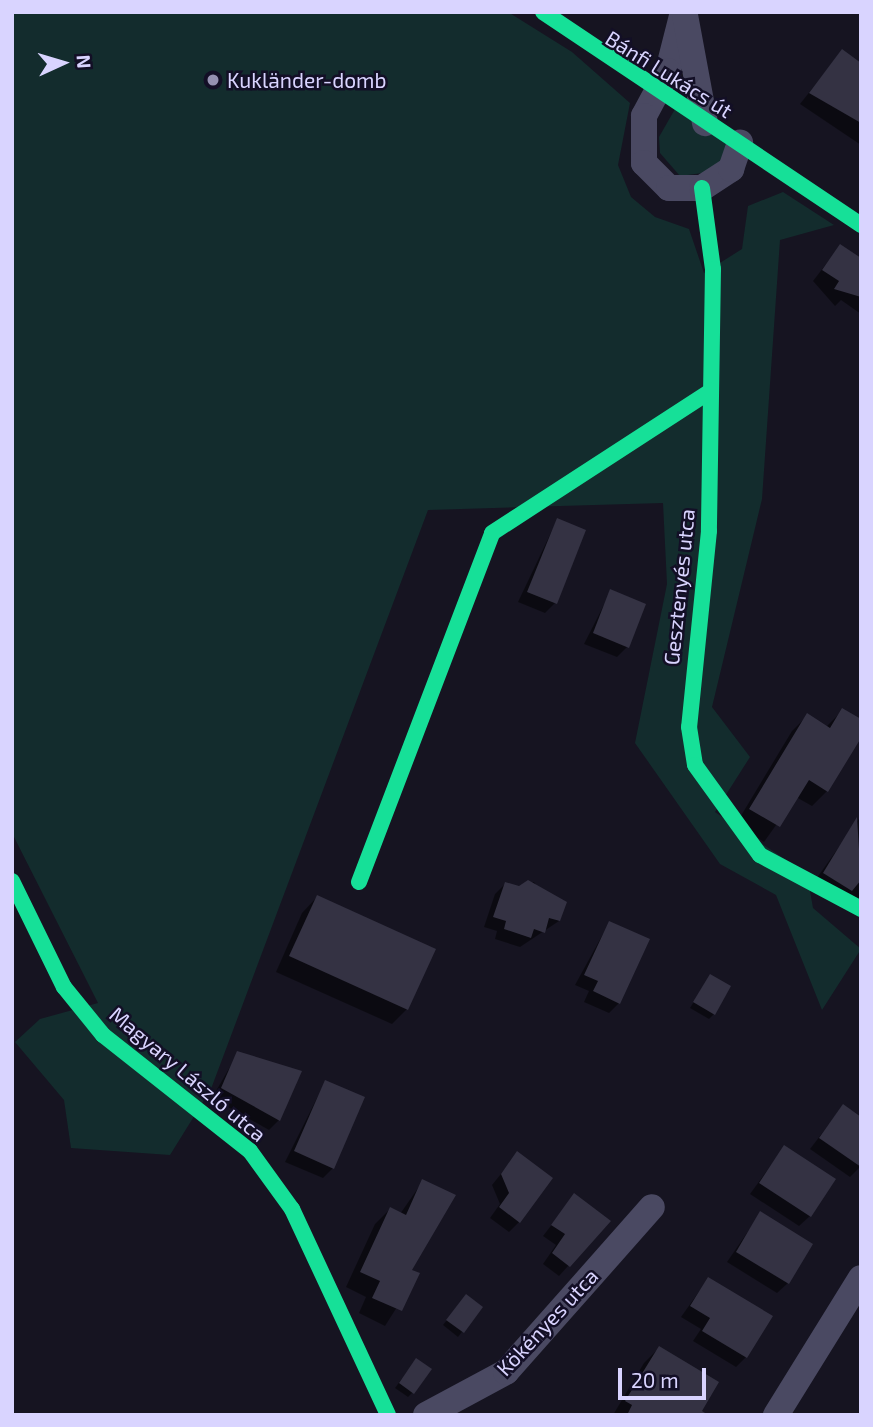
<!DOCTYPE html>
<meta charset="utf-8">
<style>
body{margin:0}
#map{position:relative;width:873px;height:1427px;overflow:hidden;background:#161421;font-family:"Exo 2",sans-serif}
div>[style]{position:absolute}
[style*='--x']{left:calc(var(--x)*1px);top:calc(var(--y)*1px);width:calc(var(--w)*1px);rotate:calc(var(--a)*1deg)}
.green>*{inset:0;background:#132c2d}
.shadow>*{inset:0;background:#0007}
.building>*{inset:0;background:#343243}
.street>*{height:26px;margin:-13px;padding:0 13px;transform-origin:13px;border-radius:13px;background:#4a4962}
.fast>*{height:16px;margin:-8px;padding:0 8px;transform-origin:8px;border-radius:8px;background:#16e098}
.dots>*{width:19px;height:19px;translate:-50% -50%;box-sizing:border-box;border:4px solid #130f26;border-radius:50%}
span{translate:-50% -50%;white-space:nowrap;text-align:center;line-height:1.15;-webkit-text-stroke:5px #130f26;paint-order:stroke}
.street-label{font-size:21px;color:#d9d4ff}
.poi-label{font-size:21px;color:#d9d4ff}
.left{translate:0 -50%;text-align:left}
.frame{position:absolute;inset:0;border:14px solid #d9d4ff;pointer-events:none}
.north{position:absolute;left:28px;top:28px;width:70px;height:70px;-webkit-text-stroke:5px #130f26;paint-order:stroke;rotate:86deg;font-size:19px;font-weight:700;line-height:28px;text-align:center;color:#d9d4ff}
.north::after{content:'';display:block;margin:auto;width:24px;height:32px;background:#d9d4ff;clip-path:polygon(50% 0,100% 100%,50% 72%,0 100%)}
.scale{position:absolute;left:618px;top:1368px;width:88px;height:32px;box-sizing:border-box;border:4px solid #d9d4ff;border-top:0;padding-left:9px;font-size:21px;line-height:24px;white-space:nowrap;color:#d9d4ff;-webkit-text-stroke:5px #130f26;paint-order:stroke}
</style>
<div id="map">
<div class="green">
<div style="clip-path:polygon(12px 12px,508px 12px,572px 52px,630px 103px,618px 165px,631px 197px,655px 217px,689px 229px,704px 273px,742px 249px,748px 206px,783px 192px,834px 225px,780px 240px,762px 499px,712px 707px,750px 757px,715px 812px,807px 874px,813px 908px,861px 949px,822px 1010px,776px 895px,720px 864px,635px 743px,667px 584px,663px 503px,428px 510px,211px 1089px,170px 1155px,71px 1148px,64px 1100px,15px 1042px,40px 1019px,98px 1003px,12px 833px)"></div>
<div style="clip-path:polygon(679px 102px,731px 128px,721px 162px,710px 172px,680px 176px,660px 153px,659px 137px)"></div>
</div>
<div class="shadow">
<div style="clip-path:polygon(842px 51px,861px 63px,861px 145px,800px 104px)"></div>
<div style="clip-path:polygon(840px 246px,861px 260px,861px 314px,841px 300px,835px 306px,813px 281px)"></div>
<div style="clip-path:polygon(557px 520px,555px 603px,545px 613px,518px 602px)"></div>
<div style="clip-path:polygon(611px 591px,627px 647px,617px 657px,584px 644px)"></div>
<div style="clip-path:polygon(843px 710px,861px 734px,827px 791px,812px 806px,796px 797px,764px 842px,736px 824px,792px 731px,807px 716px,826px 727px)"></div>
<div style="clip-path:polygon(861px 816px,861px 904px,809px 889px)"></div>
<div style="clip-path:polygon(534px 882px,559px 921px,520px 947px,495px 939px,497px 931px,484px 927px,495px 894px,505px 884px,519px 888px)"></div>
<div style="clip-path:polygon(317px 897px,407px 1009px,392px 1024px,276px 972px,302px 913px)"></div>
<div style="clip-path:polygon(609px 923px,619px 1003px,609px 1013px,584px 1002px,589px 991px,575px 985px)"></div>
<div style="clip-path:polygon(710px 976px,714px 1014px,709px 1019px,690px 1008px)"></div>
<div style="clip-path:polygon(238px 1053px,279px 1120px,269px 1130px,212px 1098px)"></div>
<div style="clip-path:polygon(325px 1082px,333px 1168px,323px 1178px,285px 1162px)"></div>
<div style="clip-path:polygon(843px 1106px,861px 1166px,850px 1177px,810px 1149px)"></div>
<div style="clip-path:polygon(784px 1147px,810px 1216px,799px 1226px,750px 1194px)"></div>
<div style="clip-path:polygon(517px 1154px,519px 1222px,509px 1232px,490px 1218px,500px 1204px,492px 1185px)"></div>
<div style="clip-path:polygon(423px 1181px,410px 1270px,418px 1274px,385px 1326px,359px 1313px,366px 1297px,346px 1287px,375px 1224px,390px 1209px,400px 1214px)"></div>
<div style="clip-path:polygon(574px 1196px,569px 1265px,559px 1276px,543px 1264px,556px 1245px,543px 1236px)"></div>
<div style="clip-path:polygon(760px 1214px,788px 1283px,777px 1293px,727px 1262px)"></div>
<div style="clip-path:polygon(708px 1279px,746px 1357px,736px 1367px,693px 1341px,701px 1329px,681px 1317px)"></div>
<div style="clip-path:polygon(462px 1301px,481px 1307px,458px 1337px,443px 1325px)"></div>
<div style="clip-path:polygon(659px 1348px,704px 1415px,613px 1415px,644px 1363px)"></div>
<div style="clip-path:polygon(412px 1365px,413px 1392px,408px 1397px,395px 1388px)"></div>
</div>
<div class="building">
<div style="clip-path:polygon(842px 49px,861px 63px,861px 123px,809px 93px)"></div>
<div style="clip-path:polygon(840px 244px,861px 258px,861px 297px,834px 289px,839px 281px,822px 270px)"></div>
<div style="clip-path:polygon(557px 518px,586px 530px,557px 604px,527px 592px)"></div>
<div style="clip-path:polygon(610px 589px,646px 604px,629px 648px,593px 633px)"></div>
<div style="clip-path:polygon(842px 708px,861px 719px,861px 738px,828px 792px,809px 780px,780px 827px,749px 809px,807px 713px,830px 728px)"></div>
<div style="clip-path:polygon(857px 817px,861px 880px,852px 891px,823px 873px)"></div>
<div style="clip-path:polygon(528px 880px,567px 902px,560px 921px,549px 918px,545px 933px,534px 929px,531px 938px,504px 929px,506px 921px,493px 917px,505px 882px,519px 886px)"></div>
<div style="clip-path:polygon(317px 895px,436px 949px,408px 1010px,289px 956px)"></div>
<div style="clip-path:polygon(609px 921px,650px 939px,620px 1004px,593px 991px,598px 981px,584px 975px)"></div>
<div style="clip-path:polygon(710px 974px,731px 986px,715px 1015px,693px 1002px)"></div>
<div style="clip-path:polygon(237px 1051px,302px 1071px,280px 1121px,221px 1088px)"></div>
<div style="clip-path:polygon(325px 1080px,365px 1097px,334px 1169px,294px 1151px)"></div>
<div style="clip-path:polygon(843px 1104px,861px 1117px,861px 1167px,819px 1138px)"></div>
<div style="clip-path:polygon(784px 1145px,836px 1179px,811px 1217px,759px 1183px)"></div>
<div style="clip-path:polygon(517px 1151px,553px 1178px,520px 1223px,499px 1207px,509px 1193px,501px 1174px)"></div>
<div style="clip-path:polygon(422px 1179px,456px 1195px,412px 1270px,420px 1273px,402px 1311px,372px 1298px,380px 1281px,360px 1272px,390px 1207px,406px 1215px)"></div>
<div style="clip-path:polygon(574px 1193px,611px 1221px,570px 1267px,552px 1253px,565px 1234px,551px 1225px)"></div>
<div style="clip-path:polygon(760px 1211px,813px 1244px,789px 1284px,736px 1252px)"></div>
<div style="clip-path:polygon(708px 1277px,773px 1316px,747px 1358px,702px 1331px,710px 1318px,690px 1306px)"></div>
<div style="clip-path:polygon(466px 1294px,483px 1307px,464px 1333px,446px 1320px)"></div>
<div style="clip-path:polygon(659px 1346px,719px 1382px,702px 1411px,708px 1415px,627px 1415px,632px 1405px,625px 1401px)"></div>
<div style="clip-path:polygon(416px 1358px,432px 1369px,414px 1394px,399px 1383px)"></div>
</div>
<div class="street">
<div style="--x:683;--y:12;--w:61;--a:104.3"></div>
<div style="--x:668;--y:71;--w:51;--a:118.1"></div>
<div style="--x:644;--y:116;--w:47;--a:90"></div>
<div style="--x:644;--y:163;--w:35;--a:45"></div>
<div style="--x:669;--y:188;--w:33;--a:0"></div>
<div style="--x:702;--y:188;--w:35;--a:-33"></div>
<div style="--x:731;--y:169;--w:28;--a:-71"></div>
<div style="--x:685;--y:15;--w:110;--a:79.5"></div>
<div style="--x:426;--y:1415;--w:91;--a:-28.3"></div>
<div style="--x:506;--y:1372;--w:220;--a:-48.5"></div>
<div style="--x:776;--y:1415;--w:161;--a:-58.2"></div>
</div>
<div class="fast">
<div style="--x:543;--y:12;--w:383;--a:33.8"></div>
<div style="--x:702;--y:188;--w:82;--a:82.3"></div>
<div style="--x:713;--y:269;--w:262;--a:90.9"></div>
<div style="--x:709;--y:531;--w:197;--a:95.8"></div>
<div style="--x:689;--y:727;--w:38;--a:81"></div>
<div style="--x:695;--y:765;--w:111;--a:54.2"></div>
<div style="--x:760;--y:855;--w:115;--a:28.1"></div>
<div style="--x:12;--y:881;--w:118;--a:63.9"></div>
<div style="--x:64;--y:987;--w:62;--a:50.9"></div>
<div style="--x:103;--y:1035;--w:187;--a:38.3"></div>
<div style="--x:250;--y:1151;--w:72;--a:54.1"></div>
<div style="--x:292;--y:1209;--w:227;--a:65"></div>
<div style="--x:359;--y:882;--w:373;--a:-69.1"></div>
<div style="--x:492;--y:533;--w:261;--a:-33"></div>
</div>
<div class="dots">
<div style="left:213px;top:80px;background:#9591b1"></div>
</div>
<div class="street-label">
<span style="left:669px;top:74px;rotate:32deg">Bánfi Lukács út</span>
<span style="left:679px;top:587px;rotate:-84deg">Gesztenyés utca</span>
<span style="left:188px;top:1074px;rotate:40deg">Magyary László utca</span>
<span style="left:547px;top:1322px;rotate:-47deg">Kökényes utca</span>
</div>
<div class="poi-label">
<span class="left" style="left:227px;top:80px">Kukländer-domb</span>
</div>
<div class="frame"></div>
<div class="north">N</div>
<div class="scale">20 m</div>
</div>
